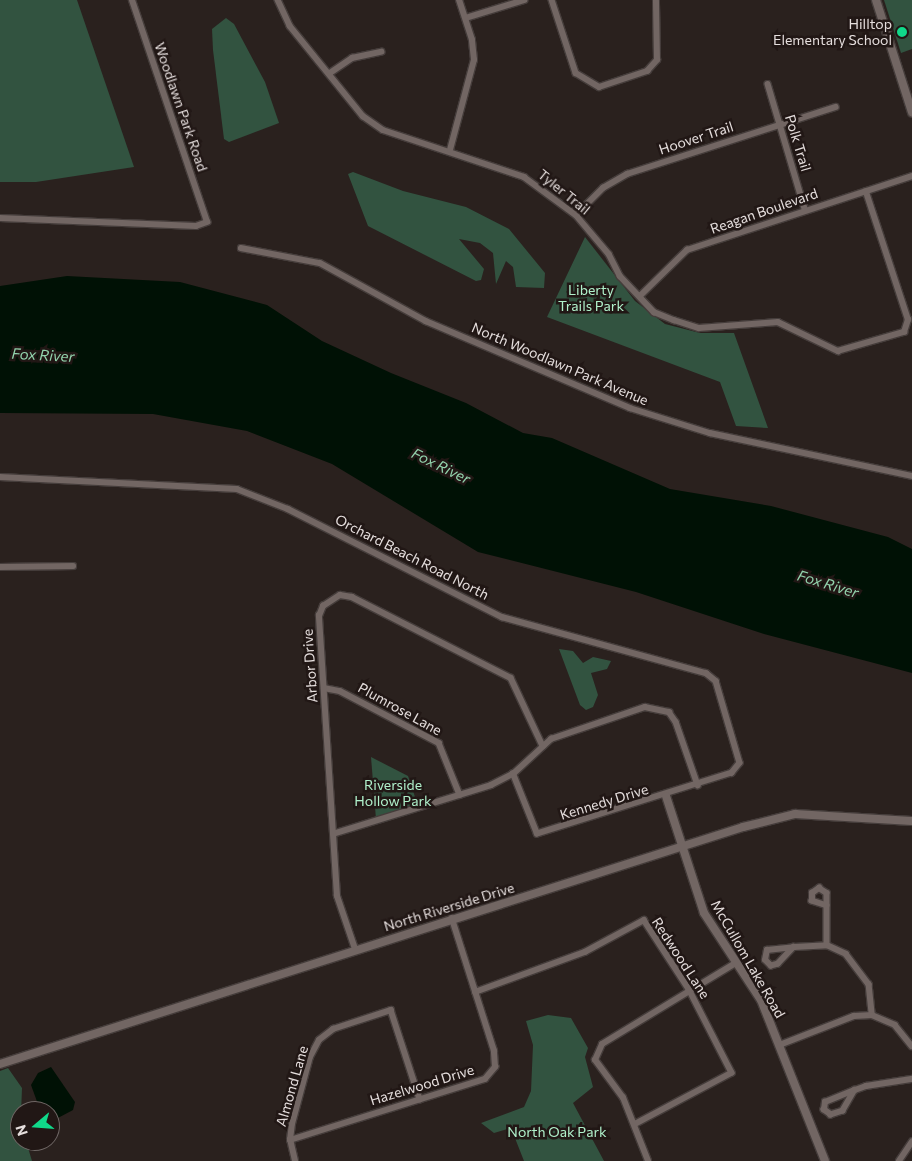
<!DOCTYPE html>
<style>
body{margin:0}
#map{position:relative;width:912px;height:1161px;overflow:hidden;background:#2a211e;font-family:Commissioner,sans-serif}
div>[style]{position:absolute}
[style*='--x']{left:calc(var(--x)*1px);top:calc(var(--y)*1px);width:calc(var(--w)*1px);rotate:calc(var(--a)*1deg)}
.green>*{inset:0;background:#325340}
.water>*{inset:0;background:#001105}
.roads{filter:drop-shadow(1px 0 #453d3b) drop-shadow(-1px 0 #453d3b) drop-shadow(0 1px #453d3b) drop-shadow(0 -1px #453d3b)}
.street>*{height:5.5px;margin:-2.75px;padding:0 2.75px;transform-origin:2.75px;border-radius:2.75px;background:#726663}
.secondary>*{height:8px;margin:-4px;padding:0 4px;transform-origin:4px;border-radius:4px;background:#726663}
.dots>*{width:14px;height:14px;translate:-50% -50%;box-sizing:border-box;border:2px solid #211715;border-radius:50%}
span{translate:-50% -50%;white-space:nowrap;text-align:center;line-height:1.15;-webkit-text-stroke:5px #211715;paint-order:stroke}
.poi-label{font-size:14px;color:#e5dedd}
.right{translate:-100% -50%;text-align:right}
.street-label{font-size:14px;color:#e5dedd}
.park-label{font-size:14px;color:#b0f1cb}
.water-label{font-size:15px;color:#93d3ad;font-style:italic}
.north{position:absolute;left:10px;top:1101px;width:50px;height:50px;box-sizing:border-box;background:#211715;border:1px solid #6f6765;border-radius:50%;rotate:252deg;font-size:14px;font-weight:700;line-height:20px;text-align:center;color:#e5dedd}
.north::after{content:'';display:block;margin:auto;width:18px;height:22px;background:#10d98a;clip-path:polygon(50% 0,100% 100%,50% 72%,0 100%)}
</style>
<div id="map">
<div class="green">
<div style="clip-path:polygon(0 0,77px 0,134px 167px,36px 182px,0 182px)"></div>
<div style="clip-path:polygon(884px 0,912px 0,912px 49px,901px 53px)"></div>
<div style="clip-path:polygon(226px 18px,234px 24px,265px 82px,279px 123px,229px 142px,224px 139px,213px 50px,212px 29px)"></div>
<div style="clip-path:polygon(353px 172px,403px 191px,466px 207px,509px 229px,545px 273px,544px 288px,516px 287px,513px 267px,506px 261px,496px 284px,493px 253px,480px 243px,459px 239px,484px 269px,481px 280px,476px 281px,368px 226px,348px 174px)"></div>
<div style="clip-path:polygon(585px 237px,635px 301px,665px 324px,700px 333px,734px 333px,768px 428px,736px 426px,720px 382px,547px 317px)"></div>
<div style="clip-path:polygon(559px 649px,573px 651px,583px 663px,593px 657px,611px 661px,607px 669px,591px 673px,598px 695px,593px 707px,586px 710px,580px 705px)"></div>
<div style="clip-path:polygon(371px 757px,408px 776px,418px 806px,376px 819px)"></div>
<div style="clip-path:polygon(548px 1015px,571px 1018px,588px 1048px,585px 1057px,593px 1087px,573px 1103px,604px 1161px,524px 1161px,511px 1128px,494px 1133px,481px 1123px,524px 1107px,531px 1091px,533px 1045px,526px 1021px)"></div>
<div style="clip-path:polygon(8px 1068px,22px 1088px,20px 1141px,26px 1141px,32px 1161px,0 1161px,0 1071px)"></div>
</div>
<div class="water">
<div style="clip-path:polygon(67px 276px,180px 282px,267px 305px,322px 341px,391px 373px,466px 403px,523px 433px,552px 438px,670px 489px,771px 506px,888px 537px,912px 549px,912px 673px,764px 634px,636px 592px,478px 552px,332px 464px,247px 431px,153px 414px,0 413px,0 286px)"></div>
<div style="clip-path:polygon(51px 1067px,75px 1102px,73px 1110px,56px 1119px,39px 1107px,31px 1085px,38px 1073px)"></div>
</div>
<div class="roads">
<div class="street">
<div style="--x:278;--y:0;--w:29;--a:65"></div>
<div style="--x:290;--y:26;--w:116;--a:51"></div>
<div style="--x:363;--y:116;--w:24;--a:35"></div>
<div style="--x:383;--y:130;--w:149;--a:18.4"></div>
<div style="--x:524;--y:177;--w:64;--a:36.2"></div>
<div style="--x:576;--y:215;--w:51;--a:49.8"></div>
<div style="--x:609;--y:254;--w:25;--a:63"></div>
<div style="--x:620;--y:276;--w:50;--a:46.6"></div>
<div style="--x:654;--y:312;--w:22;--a:22"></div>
<div style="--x:674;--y:320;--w:26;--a:18"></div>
<div style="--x:699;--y:328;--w:79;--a:-4.3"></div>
<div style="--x:778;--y:322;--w:67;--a:25.8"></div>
<div style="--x:838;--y:351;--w:69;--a:-16.1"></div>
<div style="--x:904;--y:332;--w:13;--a:-72"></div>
<div style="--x:908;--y:320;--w:135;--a:-108.2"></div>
<div style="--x:552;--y:0;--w:77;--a:71.8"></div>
<div style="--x:576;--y:73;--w:27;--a:31"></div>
<div style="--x:599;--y:87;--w:51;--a:-18.4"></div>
<div style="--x:647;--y:71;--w:15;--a:-48"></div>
<div style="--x:657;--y:60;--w:60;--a:-91"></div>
<div style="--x:466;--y:18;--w:61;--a:-17.2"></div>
<div style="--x:330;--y:73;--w:27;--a:-34"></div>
<div style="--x:352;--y:58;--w:30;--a:-12"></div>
<div style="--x:768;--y:84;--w:130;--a:73.5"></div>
<div style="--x:450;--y:150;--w:93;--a:-75.1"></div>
<div style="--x:474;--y:60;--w:20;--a:-96"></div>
<div style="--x:472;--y:40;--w:42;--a:-108"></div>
<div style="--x:576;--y:215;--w:38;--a:-45"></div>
<div style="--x:603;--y:188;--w:28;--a:-30"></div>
<div style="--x:627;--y:174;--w:219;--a:-17.8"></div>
<div style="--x:0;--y:218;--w:196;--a:2.3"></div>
<div style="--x:196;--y:226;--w:12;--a:-20"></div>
<div style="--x:207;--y:222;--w:234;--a:-108.7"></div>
<div style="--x:241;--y:248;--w:80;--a:10.8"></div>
<div style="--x:320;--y:263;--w:121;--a:28.7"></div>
<div style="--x:426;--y:321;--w:222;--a:23.1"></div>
<div style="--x:630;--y:408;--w:84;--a:17.4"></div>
<div style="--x:710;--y:433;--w:207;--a:12"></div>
<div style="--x:640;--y:296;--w:66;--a:-44.4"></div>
<div style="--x:687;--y:250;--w:237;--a:-18.2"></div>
<div style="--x:0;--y:477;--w:237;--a:2.9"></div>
<div style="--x:237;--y:489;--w:55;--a:21.4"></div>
<div style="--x:288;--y:509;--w:240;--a:26.8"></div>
<div style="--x:502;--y:617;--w:212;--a:15.4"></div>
<div style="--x:706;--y:673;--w:13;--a:39"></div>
<div style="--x:716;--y:681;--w:85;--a:73.7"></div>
<div style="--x:740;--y:763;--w:13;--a:129"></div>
<div style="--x:732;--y:773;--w:204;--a:162.6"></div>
<div style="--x:537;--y:834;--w:65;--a:-111.8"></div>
<div style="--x:0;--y:567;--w:73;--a:-0.8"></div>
<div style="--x:324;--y:688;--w:16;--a:11"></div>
<div style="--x:340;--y:691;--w:112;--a:27.7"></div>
<div style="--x:439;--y:743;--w:56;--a:68"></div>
<div style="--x:333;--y:834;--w:165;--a:-17.2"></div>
<div style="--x:491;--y:785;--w:25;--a:-27"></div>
<div style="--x:513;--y:774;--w:52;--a:-42.6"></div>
<div style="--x:551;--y:739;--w:99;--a:-18.8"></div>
<div style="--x:645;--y:707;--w:25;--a:12"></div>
<div style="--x:669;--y:712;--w:12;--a:55"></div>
<div style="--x:676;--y:722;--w:67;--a:70.8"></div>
<div style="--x:827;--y:906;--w:16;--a:-162"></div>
<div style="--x:812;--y:901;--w:8;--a:-90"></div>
<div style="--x:812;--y:893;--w:9;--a:-36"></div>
<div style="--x:819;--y:888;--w:9;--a:32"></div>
<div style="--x:827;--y:893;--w:52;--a:90"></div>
<div style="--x:794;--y:947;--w:23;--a:133"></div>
<div style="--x:778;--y:964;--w:7;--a:164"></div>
<div style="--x:771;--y:966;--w:8;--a:-135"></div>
<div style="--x:765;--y:960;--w:10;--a:-79"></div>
<div style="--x:767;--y:950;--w:27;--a:-6"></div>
<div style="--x:794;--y:947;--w:33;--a:-3"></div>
<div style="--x:827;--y:945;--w:21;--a:25"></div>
<div style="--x:846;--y:954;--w:38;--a:53"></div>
<div style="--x:869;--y:984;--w:31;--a:84"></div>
<div style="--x:355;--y:949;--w:56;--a:-108.8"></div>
<div style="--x:337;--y:896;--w:281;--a:-93.7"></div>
<div style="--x:319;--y:616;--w:11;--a:-68"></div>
<div style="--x:323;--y:606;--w:20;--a:-33"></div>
<div style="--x:340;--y:595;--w:12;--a:9"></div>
<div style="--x:352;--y:597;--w:178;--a:27"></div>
<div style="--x:511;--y:678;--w:75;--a:64.8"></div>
<div style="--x:475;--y:992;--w:117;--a:-20"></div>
<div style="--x:585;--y:952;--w:67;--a:-28.5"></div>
<div style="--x:644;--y:920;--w:82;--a:56.9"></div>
<div style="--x:689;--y:989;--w:94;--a:62.9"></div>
<div style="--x:732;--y:1073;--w:109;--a:152"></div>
<div style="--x:782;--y:1044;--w:77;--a:-21.3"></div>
<div style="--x:854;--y:1016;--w:18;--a:-3"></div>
<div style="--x:872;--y:1015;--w:25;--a:23"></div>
<div style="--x:895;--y:1025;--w:27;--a:51"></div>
<div style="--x:855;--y:1090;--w:24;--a:120"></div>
<div style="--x:843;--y:1111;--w:13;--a:162"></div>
<div style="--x:831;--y:1115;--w:9;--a:-144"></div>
<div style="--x:824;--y:1110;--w:8;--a:-83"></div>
<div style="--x:825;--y:1102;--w:32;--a:-22"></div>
<div style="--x:855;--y:1090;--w:12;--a:-20"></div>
<div style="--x:866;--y:1086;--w:47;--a:-8.7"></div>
<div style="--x:290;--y:1140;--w:204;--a:-17.4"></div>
<div style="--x:485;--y:1079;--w:16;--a:-50"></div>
<div style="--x:495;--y:1067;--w:16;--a:-94"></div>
<div style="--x:494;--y:1051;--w:139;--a:-107.7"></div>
<div style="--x:295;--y:1161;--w:22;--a:-103"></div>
<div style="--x:290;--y:1140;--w:16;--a:-83"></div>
<div style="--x:292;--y:1124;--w:69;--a:-75"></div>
<div style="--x:310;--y:1057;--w:19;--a:-62"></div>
<div style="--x:319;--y:1040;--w:18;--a:-38"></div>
<div style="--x:333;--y:1029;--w:61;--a:-18.1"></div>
<div style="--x:391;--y:1010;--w:94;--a:72"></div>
<div style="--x:648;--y:1161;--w:68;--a:-111.6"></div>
<div style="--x:623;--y:1098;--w:47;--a:-126.4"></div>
<div style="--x:595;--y:1060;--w:17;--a:-66"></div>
<div style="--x:602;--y:1044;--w:157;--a:-31.2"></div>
<div style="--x:899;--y:1161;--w:23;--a:-56"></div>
</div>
<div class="secondary">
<div style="--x:876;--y:0;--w:118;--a:72.2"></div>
<div style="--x:666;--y:796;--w:123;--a:72"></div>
<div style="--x:704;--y:913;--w:104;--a:56.8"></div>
<div style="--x:761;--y:1000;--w:173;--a:68.3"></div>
<div style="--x:0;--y:1064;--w:780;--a:-17.69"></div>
<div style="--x:743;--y:827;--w:54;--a:-14"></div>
<div style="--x:795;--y:814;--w:117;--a:3.4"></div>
</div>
</div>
<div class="dots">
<div style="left:902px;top:32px;background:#10d98a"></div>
</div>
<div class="poi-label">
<span class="right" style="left:892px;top:32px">Hilltop<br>Elementary School</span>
</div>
<div class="street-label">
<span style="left:181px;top:107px;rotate:71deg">Woodlawn Park Road</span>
<span style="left:696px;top:138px;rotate:-18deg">Hoover Trail</span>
<span style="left:798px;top:143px;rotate:73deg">Polk Trail</span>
<span style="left:564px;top:192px;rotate:39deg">Tyler Trail</span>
<span style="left:764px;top:211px;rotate:-19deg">Reagan Boulevard</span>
<span style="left:560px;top:364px;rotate:23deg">North Woodlawn Park Avenue</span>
<span style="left:412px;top:557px;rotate:27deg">Orchard Beach Road North</span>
<span style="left:310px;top:666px;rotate:-94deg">Arbor Drive</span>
<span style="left:400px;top:709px;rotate:29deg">Plumrose Lane</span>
<span style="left:604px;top:802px;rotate:-17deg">Kennedy Drive</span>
<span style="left:449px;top:907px;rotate:-17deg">North Riverside Drive</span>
<span style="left:681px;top:958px;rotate:57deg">Redwood Lane</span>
<span style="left:748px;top:959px;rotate:60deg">McCullom Lake Road</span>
<span style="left:422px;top:1085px;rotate:-17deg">Hazelwood Drive</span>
<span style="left:292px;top:1086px;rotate:-74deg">Almond Lane</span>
</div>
<div class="park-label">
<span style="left:591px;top:298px">Liberty<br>Trails Park</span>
<span style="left:393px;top:793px">Riverside<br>Hollow Park</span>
<span style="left:557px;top:1132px">North Oak Park</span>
</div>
<div class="water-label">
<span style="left:43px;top:355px;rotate:3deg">Fox River</span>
<span style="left:441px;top:466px;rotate:26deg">Fox River</span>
<span style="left:828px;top:584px;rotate:17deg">Fox River</span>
</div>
<div class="north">N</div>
</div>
